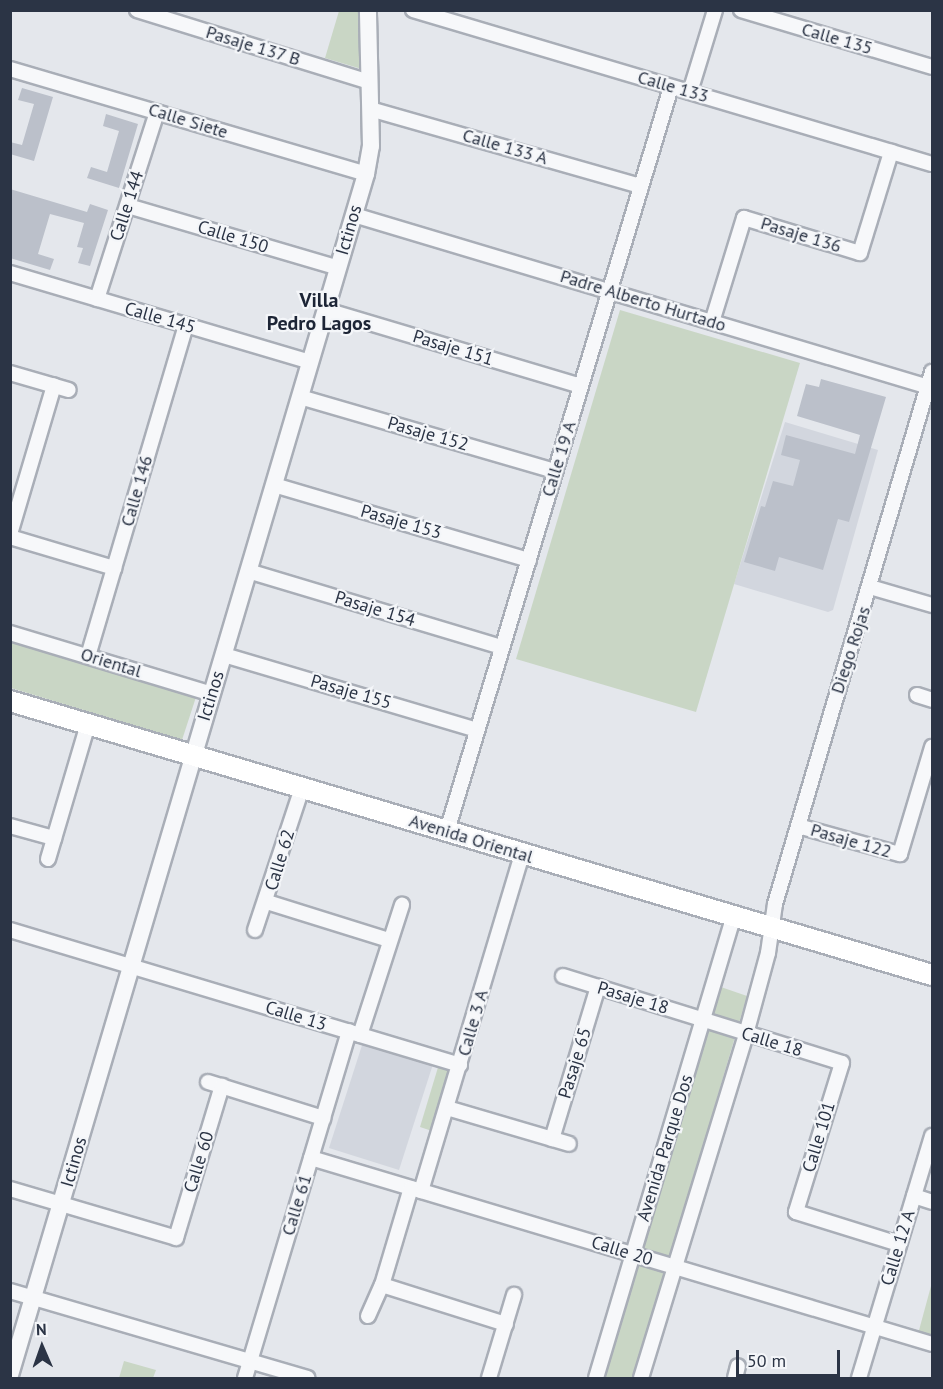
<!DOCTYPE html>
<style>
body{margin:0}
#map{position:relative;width:943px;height:1389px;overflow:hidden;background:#e4e7ec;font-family:"PT Sans",sans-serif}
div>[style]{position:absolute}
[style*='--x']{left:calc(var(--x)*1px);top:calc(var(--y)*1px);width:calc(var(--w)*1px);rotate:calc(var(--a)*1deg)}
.built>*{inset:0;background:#d2d6de}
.green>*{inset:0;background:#c9d6c5}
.building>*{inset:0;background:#bbc0ca}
.roads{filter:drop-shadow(2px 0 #a9aeb7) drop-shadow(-2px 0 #a9aeb7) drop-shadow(0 2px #a9aeb7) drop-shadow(0 -2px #a9aeb7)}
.minor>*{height:14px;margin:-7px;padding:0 7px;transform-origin:7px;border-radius:7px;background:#f7f8fa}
.tertiary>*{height:16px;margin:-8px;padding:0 8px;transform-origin:8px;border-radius:8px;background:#f7f8fa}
.secondary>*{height:20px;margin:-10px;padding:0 10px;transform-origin:10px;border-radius:10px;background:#fff}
span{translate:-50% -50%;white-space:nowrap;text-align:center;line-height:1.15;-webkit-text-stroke:4.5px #f4f6f9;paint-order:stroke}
.street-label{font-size:18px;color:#2b3445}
.neighbourhood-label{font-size:20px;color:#1d2536;font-weight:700}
.frame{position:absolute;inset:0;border:12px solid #2b3445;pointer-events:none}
.north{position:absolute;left:12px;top:1317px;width:60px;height:60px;-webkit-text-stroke:4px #f4f6f9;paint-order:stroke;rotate:358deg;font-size:16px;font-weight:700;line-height:24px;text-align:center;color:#2b3445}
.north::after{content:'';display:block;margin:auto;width:21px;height:27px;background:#2b3445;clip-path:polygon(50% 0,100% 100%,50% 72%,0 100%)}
.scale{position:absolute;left:736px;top:1350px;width:104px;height:27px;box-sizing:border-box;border:3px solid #2b3445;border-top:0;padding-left:8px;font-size:18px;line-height:21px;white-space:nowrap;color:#2b3445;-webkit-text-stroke:4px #f4f6f9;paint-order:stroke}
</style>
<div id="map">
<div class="built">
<div style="clip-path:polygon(785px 422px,878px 450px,833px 610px,828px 612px,734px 584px)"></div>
<div style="clip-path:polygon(364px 1039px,434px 1061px,399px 1170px,329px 1148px)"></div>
</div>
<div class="green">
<div style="clip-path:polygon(339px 11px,361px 11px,365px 70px,325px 58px)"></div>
<div style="clip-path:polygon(620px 310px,800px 363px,696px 712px,516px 659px)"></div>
<div style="clip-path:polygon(10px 638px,197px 694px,182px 740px,11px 688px)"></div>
<div style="clip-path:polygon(718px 986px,747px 996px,635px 1378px,602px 1378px)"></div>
<div style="clip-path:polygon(439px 1064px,454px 1069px,435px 1132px,420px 1127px)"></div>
<div style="clip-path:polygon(931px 1286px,932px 1286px,932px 1338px,918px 1334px)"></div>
<div style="clip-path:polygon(124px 1361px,156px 1370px,153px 1378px,119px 1378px)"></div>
</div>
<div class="building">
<div style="clip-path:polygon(22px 88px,53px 97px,34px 161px,10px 154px,10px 142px,22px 145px,34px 104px,18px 100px)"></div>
<div style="clip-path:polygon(106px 114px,138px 124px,119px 188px,87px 178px,91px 167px,107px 172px,119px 131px,103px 126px)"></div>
<div style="clip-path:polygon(10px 189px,87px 212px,90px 204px,108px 210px,90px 266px,78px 263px,83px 248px,77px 247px,84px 223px,50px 214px,38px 254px,54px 259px,50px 270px,10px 258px)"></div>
<div style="clip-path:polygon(821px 379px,886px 397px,849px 522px,838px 519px,823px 570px,779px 557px,775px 571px,744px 562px,761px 506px,765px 507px,773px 481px,793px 486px,800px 460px,781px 455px,786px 435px,855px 454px,860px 435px,797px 416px,806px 384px,819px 387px)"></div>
</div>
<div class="roads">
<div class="minor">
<div style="--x:137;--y:10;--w:243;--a:17.2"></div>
<div style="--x:413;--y:10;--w:541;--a:16.53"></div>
<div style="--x:741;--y:10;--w:199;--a:16.6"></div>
<div style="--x:10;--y:69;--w:371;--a:16.4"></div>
<div style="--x:690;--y:92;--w:86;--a:-73"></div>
<div style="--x:370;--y:109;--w:282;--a:15.9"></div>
<div style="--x:128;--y:206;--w:219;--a:16.4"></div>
<div style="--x:354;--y:215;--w:603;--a:16.66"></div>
<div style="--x:10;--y:273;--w:313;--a:16.5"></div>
<div style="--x:97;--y:299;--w:196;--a:-72.2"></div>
<div style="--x:326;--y:310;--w:266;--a:16.6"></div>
<div style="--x:712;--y:322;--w:109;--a:-72.9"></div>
<div style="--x:744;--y:218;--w:121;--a:16.8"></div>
<div style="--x:860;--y:253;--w:106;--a:-72.9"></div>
<div style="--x:10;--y:373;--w:61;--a:16.1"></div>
<div style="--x:300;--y:397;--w:266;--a:16.2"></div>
<div style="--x:274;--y:485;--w:266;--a:16.4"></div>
<div style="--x:10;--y:534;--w:155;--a:-73.5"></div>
<div style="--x:10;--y:537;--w:109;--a:16.6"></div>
<div style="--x:248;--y:571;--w:265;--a:16.7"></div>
<div style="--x:870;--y:587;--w:65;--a:16.2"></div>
<div style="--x:10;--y:633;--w:211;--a:16.8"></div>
<div style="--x:224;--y:655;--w:264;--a:16.5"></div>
<div style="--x:88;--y:656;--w:345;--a:-73.5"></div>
<div style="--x:917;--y:695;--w:16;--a:18"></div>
<div style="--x:10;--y:826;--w:46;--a:15.3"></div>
<div style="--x:798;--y:826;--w:106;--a:15.4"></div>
<div style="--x:900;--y:854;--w:112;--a:-73.3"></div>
<div style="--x:447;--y:831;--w:777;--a:-73.24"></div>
<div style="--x:48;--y:859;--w:141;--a:-73.5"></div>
<div style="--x:267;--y:902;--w:128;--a:17.3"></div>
<div style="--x:10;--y:930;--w:470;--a:16.7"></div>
<div style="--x:255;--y:930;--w:150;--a:-71.7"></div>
<div style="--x:563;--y:976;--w:292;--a:17.3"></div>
<div style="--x:842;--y:1063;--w:156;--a:107.2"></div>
<div style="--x:796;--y:1212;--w:108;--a:17.3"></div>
<div style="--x:360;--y:1035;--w:137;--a:-72.1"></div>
<div style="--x:208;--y:1082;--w:121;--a:17.4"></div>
<div style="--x:447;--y:1108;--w:127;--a:16.4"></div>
<div style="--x:552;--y:1139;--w:159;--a:-73.2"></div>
<div style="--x:311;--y:1158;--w:648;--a:16.67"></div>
<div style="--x:10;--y:1189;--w:173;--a:16.4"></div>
<div style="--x:176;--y:1238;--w:159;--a:-73.2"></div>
<div style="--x:421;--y:1191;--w:352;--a:-73.3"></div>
<div style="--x:914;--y:1196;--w:19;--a:18"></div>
<div style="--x:382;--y:1285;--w:130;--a:17.5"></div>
<div style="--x:10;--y:1291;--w:310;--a:16.3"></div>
<div style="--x:368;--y:1316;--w:34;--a:-66"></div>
<div style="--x:382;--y:1285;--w:101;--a:-73.4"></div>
<div style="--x:245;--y:1378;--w:362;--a:-73.3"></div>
<div style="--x:489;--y:1378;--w:87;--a:-73.2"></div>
<div style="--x:596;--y:1378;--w:481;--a:-73.4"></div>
<div style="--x:641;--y:1378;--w:360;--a:-73"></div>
<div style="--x:746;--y:1034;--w:84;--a:-74.8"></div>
<div style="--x:768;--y:953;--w:49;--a:-81.9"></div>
<div style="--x:775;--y:904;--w:555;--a:-73.56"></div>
<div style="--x:735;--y:1378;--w:12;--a:-76"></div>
<div style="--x:859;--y:1378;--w:253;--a:-73.2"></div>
</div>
<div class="tertiary">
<div style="--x:10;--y:1375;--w:1253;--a:-73.49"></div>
<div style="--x:366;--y:174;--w:28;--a:-80"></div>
<div style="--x:371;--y:146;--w:136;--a:-91.3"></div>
</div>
<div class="secondary">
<div style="--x:10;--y:701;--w:962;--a:16.55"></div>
</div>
</div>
<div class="street-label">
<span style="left:837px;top:39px;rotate:16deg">Calle 135</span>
<span style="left:253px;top:46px;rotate:17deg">Pasaje 137 B</span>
<span style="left:673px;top:87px;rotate:16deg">Calle 133</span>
<span style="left:188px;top:121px;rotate:17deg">Calle Siete</span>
<span style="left:505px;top:147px;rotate:16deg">Calle 133 A</span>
<span style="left:127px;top:206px;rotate:-72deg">Calle 144</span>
<span style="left:349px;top:230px;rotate:-74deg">Ictinos</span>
<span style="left:801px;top:235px;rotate:17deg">Pasaje 136</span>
<span style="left:233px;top:237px;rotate:17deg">Calle 150</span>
<span style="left:643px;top:301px;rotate:17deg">Padre Alberto Hurtado</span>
<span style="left:160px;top:318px;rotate:16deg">Calle 145</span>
<span style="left:453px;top:348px;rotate:17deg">Pasaje 151</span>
<span style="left:428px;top:434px;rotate:16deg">Pasaje 152</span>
<span style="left:559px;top:459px;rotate:-73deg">Calle 19 A</span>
<span style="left:137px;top:491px;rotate:-74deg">Calle 146</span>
<span style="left:401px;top:522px;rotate:16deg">Pasaje 153</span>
<span style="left:375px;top:609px;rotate:17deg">Pasaje 154</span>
<span style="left:851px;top:650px;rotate:-72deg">Diego Rojas</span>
<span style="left:111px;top:663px;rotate:17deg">Oriental</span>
<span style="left:351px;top:692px;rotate:16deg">Pasaje 155</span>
<span style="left:211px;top:696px;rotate:-73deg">Ictinos</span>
<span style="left:471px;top:839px;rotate:17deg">Avenida Oriental</span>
<span style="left:851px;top:841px;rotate:16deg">Pasaje 122</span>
<span style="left:280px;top:860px;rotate:-73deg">Calle 62</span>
<span style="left:633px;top:998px;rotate:17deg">Pasaje 18</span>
<span style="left:296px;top:1016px;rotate:17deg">Calle 13</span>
<span style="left:473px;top:1023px;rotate:-74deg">Calle 3 A</span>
<span style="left:772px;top:1042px;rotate:17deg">Calle 18</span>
<span style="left:575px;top:1063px;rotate:-73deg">Pasaje 65</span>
<span style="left:819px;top:1137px;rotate:-73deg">Calle 101</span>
<span style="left:665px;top:1148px;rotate:-73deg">Avenida Parque Dos</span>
<span style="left:74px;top:1162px;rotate:-74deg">Ictinos</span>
<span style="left:199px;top:1162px;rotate:-73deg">Calle 60</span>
<span style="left:297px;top:1205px;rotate:-73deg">Calle 61</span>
<span style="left:898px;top:1248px;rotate:-73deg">Calle 12 A</span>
<span style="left:622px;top:1251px;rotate:17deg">Calle 20</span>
</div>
<div class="neighbourhood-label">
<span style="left:319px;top:312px">Villa<br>Pedro Lagos</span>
</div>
<div class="frame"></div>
<div class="north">N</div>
<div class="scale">50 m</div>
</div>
